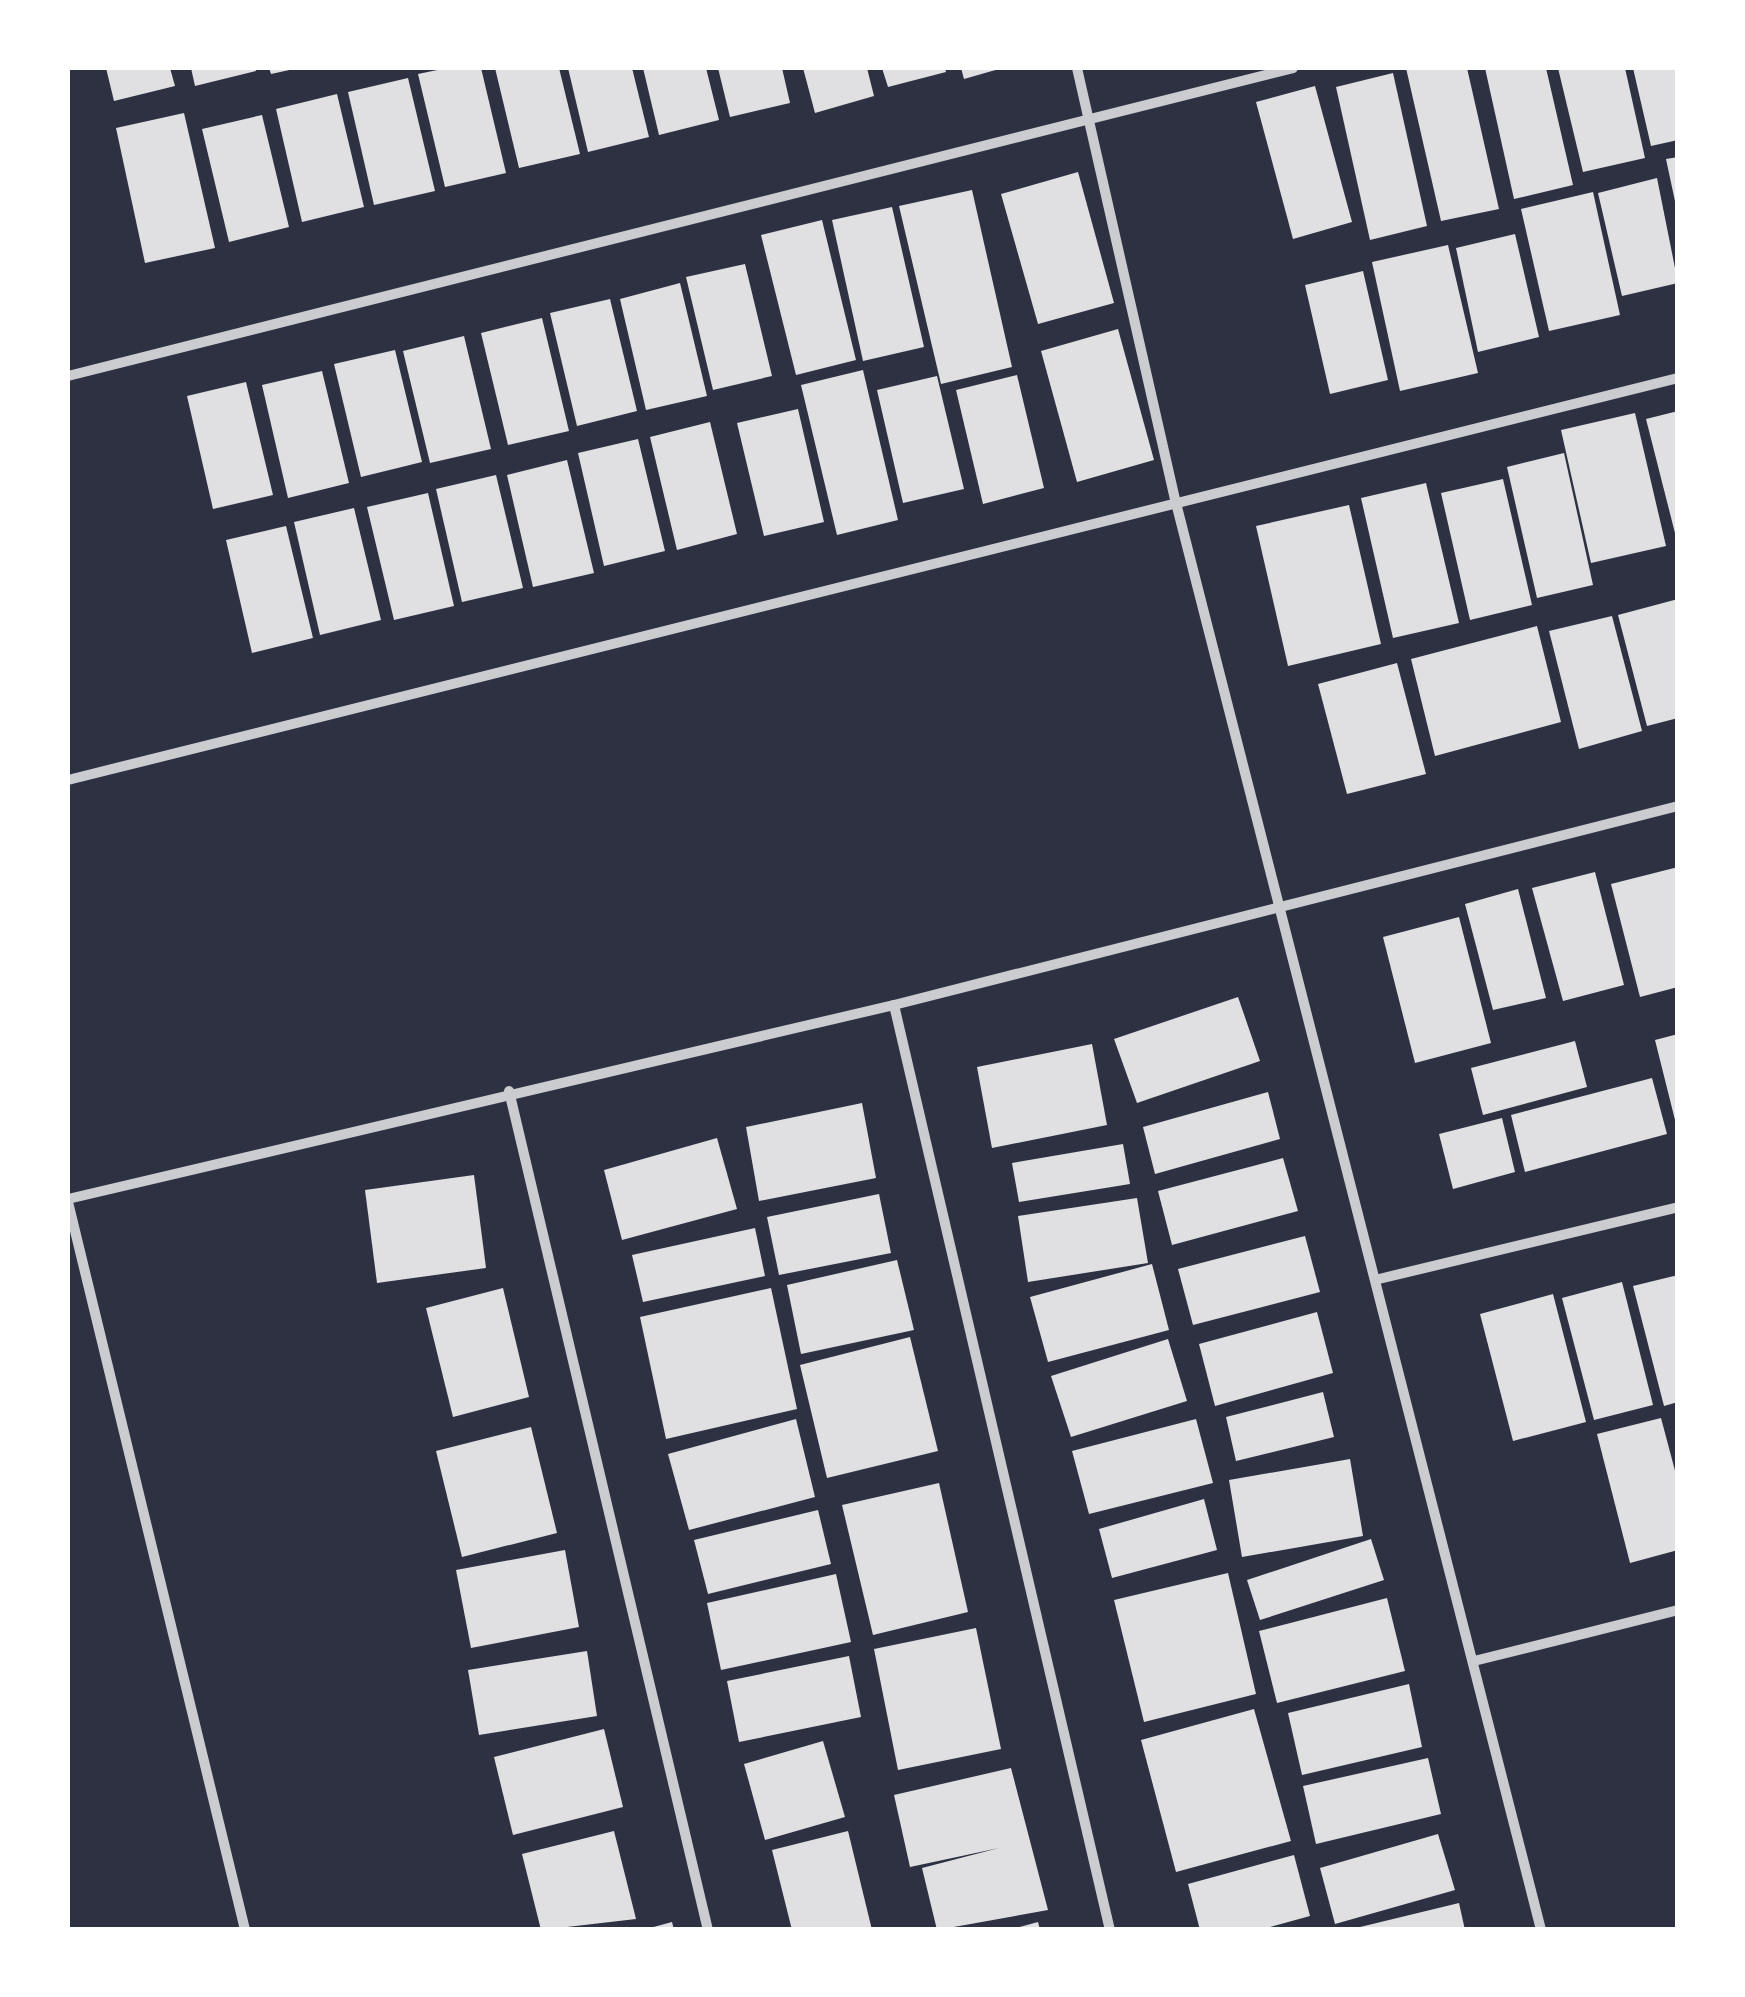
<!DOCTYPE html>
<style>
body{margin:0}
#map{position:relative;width:1745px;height:1997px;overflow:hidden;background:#2d3142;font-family:"Exo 2",sans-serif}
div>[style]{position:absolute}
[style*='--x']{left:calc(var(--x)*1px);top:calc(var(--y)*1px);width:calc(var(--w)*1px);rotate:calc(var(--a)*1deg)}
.building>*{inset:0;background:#e0e0e3}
.minor>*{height:10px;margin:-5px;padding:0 5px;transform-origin:5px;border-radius:5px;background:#caccd0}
span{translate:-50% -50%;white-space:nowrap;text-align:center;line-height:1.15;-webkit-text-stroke:8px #fff;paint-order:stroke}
.frame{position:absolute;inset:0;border:70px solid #fff;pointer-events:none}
</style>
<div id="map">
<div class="building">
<div style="clip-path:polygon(106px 68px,170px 68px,175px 86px,114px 101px)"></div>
<div style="clip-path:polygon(191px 68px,255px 68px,256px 71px,195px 86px)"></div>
<div style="clip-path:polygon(269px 68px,294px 68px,294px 69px,271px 74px)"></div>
<div style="clip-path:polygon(447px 68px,481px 68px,506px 173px,445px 187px,418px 74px)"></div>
<div style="clip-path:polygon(495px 68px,559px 68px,580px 154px,519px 168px)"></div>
<div style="clip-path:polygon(568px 68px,632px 68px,649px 137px,588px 152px)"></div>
<div style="clip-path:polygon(643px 68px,706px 68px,719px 120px,659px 135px)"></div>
<div style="clip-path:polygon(718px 68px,782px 68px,790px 103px,730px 117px)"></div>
<div style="clip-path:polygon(803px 68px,867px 68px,874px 96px,815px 113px)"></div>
<div style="clip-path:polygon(882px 68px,945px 68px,946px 72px,888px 87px)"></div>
<div style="clip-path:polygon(961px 68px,998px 68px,999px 69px,964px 79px)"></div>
<div style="clip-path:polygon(1406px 68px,1467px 68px,1499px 209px,1441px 221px)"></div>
<div style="clip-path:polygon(1485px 68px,1546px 68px,1573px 185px,1514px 199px)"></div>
<div style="clip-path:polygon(1558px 68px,1625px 68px,1645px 158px,1583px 172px)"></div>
<div style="clip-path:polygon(1633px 68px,1678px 68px,1678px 140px,1651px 146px)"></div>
<div style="clip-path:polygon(1393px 73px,1427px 226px,1370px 240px,1336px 87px)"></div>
<div style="clip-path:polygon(408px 78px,435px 191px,374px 205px,348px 92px)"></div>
<div style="clip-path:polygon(1315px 86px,1352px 222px,1293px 239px,1256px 102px)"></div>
<div style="clip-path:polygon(337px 94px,364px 207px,302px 222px,276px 109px)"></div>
<div style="clip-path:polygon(184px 113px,215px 248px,145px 263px,116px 128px)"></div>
<div style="clip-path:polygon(262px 115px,289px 227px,229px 242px,202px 129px)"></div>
<div style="clip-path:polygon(1678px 157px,1678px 206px,1676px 206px,1666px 159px)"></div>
<div style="clip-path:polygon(1078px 172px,1114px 303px,1038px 324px,1001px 194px)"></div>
<div style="clip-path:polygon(1657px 178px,1678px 283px,1622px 296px,1598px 193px)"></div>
<div style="clip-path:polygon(972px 190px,1012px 367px,941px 384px,899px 206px)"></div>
<div style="clip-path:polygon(1593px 192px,1620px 315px,1549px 331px,1521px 209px)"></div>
<div style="clip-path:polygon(892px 207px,924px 347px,863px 361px,832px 220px)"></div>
<div style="clip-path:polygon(822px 220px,856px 360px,796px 375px,761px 235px)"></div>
<div style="clip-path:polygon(1515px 234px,1539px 337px,1478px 352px,1456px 248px)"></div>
<div style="clip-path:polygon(1448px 245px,1478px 373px,1400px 391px,1372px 262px)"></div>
<div style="clip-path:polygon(745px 264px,772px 376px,713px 390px,686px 277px)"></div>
<div style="clip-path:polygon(1363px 271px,1388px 380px,1330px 394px,1305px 285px)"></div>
<div style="clip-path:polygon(680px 283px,707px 396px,646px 410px,620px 299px)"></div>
<div style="clip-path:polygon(610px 299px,637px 411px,577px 426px,550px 313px)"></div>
<div style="clip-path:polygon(542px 318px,569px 431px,508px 445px,481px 333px)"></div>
<div style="clip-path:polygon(1118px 329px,1154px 460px,1077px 482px,1041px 351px)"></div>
<div style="clip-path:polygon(464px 336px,491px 449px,430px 463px,403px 351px)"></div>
<div style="clip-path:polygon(395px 350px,422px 462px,361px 477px,334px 364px)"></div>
<div style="clip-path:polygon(863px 370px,898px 520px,837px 535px,801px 385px)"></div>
<div style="clip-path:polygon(322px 371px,349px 483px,288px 498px,262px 385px)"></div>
<div style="clip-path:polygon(1017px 375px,1044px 488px,983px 504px,956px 390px)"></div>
<div style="clip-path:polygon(937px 376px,964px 489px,903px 503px,877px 390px)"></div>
<div style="clip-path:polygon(246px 382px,273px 495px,213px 509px,187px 396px)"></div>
<div style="clip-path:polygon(798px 409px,824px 522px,764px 536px,737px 423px)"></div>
<div style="clip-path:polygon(1678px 411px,1678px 537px,1676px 537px,1646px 419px)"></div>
<div style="clip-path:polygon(1635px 413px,1666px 546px,1591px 563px,1561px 430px)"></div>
<div style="clip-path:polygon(710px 422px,737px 534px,677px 550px,650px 437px)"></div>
<div style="clip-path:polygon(638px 439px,665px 551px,604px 566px,578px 453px)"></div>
<div style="clip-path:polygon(1564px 453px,1593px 585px,1537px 598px,1507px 467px)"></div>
<div style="clip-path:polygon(567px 460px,594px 573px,533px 587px,507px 475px)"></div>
<div style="clip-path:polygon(496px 475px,523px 588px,462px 602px,436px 489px)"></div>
<div style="clip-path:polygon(1503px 479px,1532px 605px,1470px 620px,1441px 493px)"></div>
<div style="clip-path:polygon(1426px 483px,1459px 623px,1393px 638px,1361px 498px)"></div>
<div style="clip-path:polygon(428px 493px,454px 606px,394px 620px,367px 507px)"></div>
<div style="clip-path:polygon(1349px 505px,1381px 644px,1288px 666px,1256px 526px)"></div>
<div style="clip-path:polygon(354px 508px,381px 620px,320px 635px,294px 522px)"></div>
<div style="clip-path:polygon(286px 526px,313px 638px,252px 653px,226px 540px)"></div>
<div style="clip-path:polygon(1678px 599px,1678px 718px,1647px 726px,1618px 615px)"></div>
<div style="clip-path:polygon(1612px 616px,1642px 731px,1579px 749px,1549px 631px)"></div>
<div style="clip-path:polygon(1537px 626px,1561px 722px,1435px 756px,1411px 659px)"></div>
<div style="clip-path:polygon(1397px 663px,1426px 774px,1347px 794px,1318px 684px)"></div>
<div style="clip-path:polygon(1678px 867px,1678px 987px,1640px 997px,1611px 884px)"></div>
<div style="clip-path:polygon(1595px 872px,1624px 985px,1563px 1001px,1532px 888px)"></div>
<div style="clip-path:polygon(1518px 889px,1546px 998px,1493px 1010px,1465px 904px)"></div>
<div style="clip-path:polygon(1459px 917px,1491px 1043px,1415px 1063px,1383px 937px)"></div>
<div style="clip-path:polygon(1238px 997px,1260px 1061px,1137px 1103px,1114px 1039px)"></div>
<div style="clip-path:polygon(1678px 1034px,1678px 1123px,1676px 1124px,1655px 1040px)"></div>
<div style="clip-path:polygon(1575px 1041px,1587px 1087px,1483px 1115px,1471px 1068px)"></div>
<div style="clip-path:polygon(1092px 1044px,1107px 1125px,992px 1148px,977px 1067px)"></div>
<div style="clip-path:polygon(1652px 1078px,1667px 1134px,1525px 1172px,1511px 1115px)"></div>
<div style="clip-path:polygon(1268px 1092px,1280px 1139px,1155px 1174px,1143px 1127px)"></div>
<div style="clip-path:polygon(862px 1103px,876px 1178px,759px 1201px,746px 1127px)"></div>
<div style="clip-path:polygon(1502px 1118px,1515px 1172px,1453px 1189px,1439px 1134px)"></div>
<div style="clip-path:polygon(717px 1138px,737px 1209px,622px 1240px,604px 1170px)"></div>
<div style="clip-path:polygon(1123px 1144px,1130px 1184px,1019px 1202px,1012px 1163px)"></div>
<div style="clip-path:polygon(1283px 1158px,1298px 1211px,1172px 1245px,1158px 1191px)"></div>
<div style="clip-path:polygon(474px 1175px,486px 1268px,377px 1283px,365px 1190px)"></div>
<div style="clip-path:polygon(879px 1194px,891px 1253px,779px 1275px,767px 1217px)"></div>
<div style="clip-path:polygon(1137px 1198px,1148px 1263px,1028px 1282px,1018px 1216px)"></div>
<div style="clip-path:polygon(755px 1228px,765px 1276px,643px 1302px,632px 1255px)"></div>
<div style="clip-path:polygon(1305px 1236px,1320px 1292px,1193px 1325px,1178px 1269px)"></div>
<div style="clip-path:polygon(897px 1260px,914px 1330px,801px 1354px,787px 1285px)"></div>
<div style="clip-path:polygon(1152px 1264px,1169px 1330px,1048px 1362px,1030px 1297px)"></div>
<div style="clip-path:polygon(1678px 1275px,1678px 1402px,1664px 1406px,1633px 1286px)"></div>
<div style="clip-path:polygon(1622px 1282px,1653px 1405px,1594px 1420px,1562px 1298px)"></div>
<div style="clip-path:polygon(503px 1288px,529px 1397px,453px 1417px,426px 1308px)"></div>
<div style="clip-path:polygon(771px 1288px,797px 1409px,666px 1439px,640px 1317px)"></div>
<div style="clip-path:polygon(1553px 1294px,1586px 1422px,1513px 1441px,1480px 1314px)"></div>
<div style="clip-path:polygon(1317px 1312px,1333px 1373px,1215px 1406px,1199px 1344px)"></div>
<div style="clip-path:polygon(910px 1337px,938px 1451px,827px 1478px,800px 1365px)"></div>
<div style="clip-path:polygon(1168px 1339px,1187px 1401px,1071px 1437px,1051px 1376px)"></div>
<div style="clip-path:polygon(1323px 1392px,1334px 1437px,1236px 1461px,1226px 1417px)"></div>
<div style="clip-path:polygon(1661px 1418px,1678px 1482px,1678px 1550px,1630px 1563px,1597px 1434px)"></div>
<div style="clip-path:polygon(796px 1419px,815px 1497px,689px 1530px,668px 1454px)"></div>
<div style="clip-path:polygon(1196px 1419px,1213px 1483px,1089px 1514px,1072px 1451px)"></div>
<div style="clip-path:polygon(531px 1427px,557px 1533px,462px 1557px,436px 1451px)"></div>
<div style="clip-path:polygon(1350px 1459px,1363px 1536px,1242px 1557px,1229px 1480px)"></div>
<div style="clip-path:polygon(939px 1483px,968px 1612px,873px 1635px,842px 1505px)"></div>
<div style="clip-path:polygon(1204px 1499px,1217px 1550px,1112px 1578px,1099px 1529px)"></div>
<div style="clip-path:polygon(818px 1510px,831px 1564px,708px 1594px,694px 1540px)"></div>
<div style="clip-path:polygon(1371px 1539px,1384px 1580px,1260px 1620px,1247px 1580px)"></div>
<div style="clip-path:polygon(565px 1550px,579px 1627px,471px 1648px,456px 1570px)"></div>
<div style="clip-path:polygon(1228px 1573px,1256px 1694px,1144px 1722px,1114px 1600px)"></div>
<div style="clip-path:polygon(836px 1574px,851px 1642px,721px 1670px,707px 1603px)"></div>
<div style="clip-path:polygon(1387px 1598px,1405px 1671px,1277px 1703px,1259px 1631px)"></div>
<div style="clip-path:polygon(976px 1628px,1001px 1749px,898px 1770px,874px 1649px)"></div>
<div style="clip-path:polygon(587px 1651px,597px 1716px,479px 1735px,468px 1670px)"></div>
<div style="clip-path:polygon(849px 1656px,861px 1717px,739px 1742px,727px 1681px)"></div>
<div style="clip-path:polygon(1409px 1684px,1422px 1747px,1302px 1775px,1288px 1713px)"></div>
<div style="clip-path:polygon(1254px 1709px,1291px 1841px,1176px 1872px,1141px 1740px)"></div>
<div style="clip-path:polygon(604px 1729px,623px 1807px,513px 1835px,494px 1757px)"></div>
<div style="clip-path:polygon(823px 1741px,845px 1817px,765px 1840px,744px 1764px)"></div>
<div style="clip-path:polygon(1428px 1758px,1441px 1814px,1316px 1844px,1303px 1786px)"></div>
<div style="clip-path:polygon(1011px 1768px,1048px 1910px,937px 1930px,922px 1868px,999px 1848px,910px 1867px,894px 1795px)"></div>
<div style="clip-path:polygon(614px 1831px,636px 1919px,541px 1930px,522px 1854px)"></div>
<div style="clip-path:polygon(848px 1831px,872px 1930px,792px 1930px,772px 1850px)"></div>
<div style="clip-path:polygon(1438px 1834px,1455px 1890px,1335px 1924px,1320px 1868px)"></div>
<div style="clip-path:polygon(1294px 1855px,1310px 1916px,1259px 1930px,1200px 1930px,1188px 1884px)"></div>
<div style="clip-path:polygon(1459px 1903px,1465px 1930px,1356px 1930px,1356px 1928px)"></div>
<div style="clip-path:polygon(672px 1922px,674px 1930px,650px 1930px,650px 1928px)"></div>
<div style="clip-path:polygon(1038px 1922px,1040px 1930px,1016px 1930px,1016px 1928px)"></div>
</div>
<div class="minor">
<div style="--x:1077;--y:68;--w:446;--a:77.2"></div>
<div style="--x:1176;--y:503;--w:1473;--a:75.65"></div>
<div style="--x:68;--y:376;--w:1263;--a:-14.11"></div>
<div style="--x:68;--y:780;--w:1659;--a:-14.02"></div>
<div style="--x:894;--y:1005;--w:950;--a:76.86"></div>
<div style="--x:509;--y:1091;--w:862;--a:76.66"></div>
<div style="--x:68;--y:1199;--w:848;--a:-13.22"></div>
<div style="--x:894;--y:1005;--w:809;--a:-14.24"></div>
<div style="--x:68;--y:1202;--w:749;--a:76.33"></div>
<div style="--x:1379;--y:1279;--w:308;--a:-13.5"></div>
<div style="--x:1474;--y:1661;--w:210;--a:-14"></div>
</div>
<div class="frame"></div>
</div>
